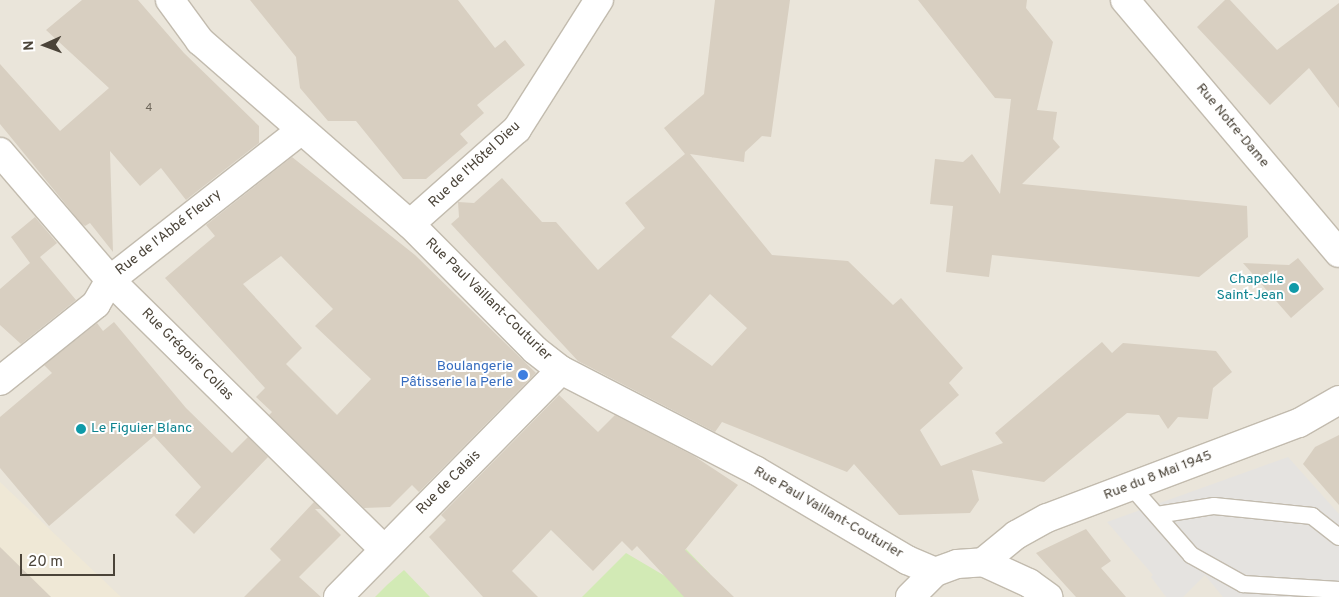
<!DOCTYPE html>
<meta charset="utf-8">
<style>
body{margin:0}
#map{position:relative;width:1339px;height:597px;overflow:hidden;background:#f6f3ec;font-family:Overpass,sans-serif}
div>[style]{position:absolute}
[style*='--x']{left:calc(var(--x)*1px);top:calc(var(--y)*1px);width:calc(var(--w)*1px);rotate:calc(var(--a)*1deg)}
.residential>*{inset:0;background:#eae5da}
.education>*{inset:0;background:#efe8d6}
.green>*{inset:0;background:#d2eab5}
.parking>*{inset:0;background:#e5e3e0}
.building>*{inset:0;background:#d8cfc1}
.roads{filter:drop-shadow(1px 0 #c2bbae) drop-shadow(-1px 0 #c2bbae) drop-shadow(0 1px #c2bbae) drop-shadow(0 -1px #c2bbae)}
.lane>*{height:16px;margin:-8px;padding:0 8px;transform-origin:8px;border-radius:8px;background:#fff}
.street>*{height:28px;margin:-14px;padding:0 14px;transform-origin:14px;border-radius:14px;background:#fff}
.dots>*{width:14px;height:14px;translate:-50% -50%;box-sizing:border-box;border:2px solid #fff;border-radius:50%}
span{translate:-50% -50%;white-space:nowrap;text-align:center;line-height:1.15;-webkit-text-stroke:4px #fff;paint-order:stroke}
.number-label{font-size:11px;color:#6e675b}
.number-label span{-webkit-text-stroke-width:0}
.street-label{font-size:14px;color:#4b4439}
.culture-label{font-size:14px;color:#0d838f}
.right{translate:-100% -50%;text-align:right}
.left{translate:0 -50%;text-align:left}
.shop-label{font-size:14px;color:#366cbe}
.north{position:absolute;left:20px;top:20px;width:50px;height:50px;-webkit-text-stroke:4px #fff;paint-order:stroke;rotate:268deg;font-size:14px;font-weight:700;line-height:20px;text-align:center;color:#4b4439}
.north::after{content:'';display:block;margin:auto;width:18px;height:22px;background:#4b4439;clip-path:polygon(50% 0,100% 100%,50% 72%,0 100%)}
.scale{position:absolute;left:20px;top:554px;width:95px;height:22px;box-sizing:border-box;border:2px solid #4b4439;border-top:0;padding-left:6px;font-size:15px;line-height:18px;white-space:nowrap;color:#4b4439;-webkit-text-stroke:4px #fff;paint-order:stroke}
</style>
<div id="map">
<div class="residential">
<div style="clip-path:polygon(0 0,1339px 0,1339px 597px,0 597px)"></div>
</div>
<div class="education">
<div style="clip-path:polygon(0 482px,121px 597px,0 597px)"></div>
</div>
<div class="green">
<div style="clip-path:polygon(686px 549px,710px 574px,686px 597px,582px 597px,626px 553px,665px 576px)"></div>
<div style="clip-path:polygon(404px 570px,430px 597px,375px 597px,387px 585px)"></div>
</div>
<div class="parking">
<div style="clip-path:polygon(1288px 457px,1339px 514px,1339px 597px,1223px 597px,1205px 575px,1183px 597px,1166px 597px,1151px 577px,1153px 575px,1107px 522px)"></div>
</div>
<div class="building">
<div style="clip-path:polygon(82px 0,138px 0,184px 53px,259px 126px,259px 143px,186px 200px,161px 168px,140px 186px,110px 151px,113px 252px,90px 223px,85px 226px,81px 223px,0 124px,0 64px,60px 131px,109px 88px,46px 30px)"></div>
<div style="clip-path:polygon(250px 0,458px 0,495px 48px,505px 40px,525px 65px,477px 105px,484px 113px,460px 134px,468px 143px,426px 179px,403px 179px,356px 121px,328px 121px,300px 88px,296px 57px)"></div>
<div style="clip-path:polygon(evenodd,715px 0,790px 0,771px 137px,762px 136px,745px 152px,744px 162px,690px 154px,772px 255px,848px 261px,893px 305px,901px 298px,963px 368px,949px 383px,959px 395px,920px 430px,941px 466px,1003px 443px,995px 433px,1102px 342px,1112px 353px,1123px 343px,1216px 351px,1232px 372px,1213px 388px,1208px 419px,1178px 417px,1168px 429px,1159px 415px,1127px 413px,1044px 482px,972px 470px,979px 500px,970px 513px,899px 515px,854px 464px,847px 472px,722px 422px,715px 432px,578px 361px,451px 224px,459px 217px,458px 202px,474px 203px,502px 178px,542px 222px,556px 222px,598px 270px,645px 228px,625px 203px,685px 154px,664px 128px,704px 94px,715px 0,710px 294px,747px 328px,712px 366px,671px 337px,710px 294px)"></div>
<div style="clip-path:polygon(918px 0,1027px 0,1026px 8px,1053px 42px,1037px 110px,1057px 112px,1053px 139px,1060px 147px,1022px 184px,1247px 206px,1248px 237px,1199px 277px,992px 255px,989px 277px,946px 272px,953px 206px,930px 204px,935px 159px,963px 162px,972px 154px,1000px 194px,1011px 99px,995px 98px)"></div>
<div style="clip-path:polygon(1225px 0,1230px 0,1277px 50px,1339px 3px,1339px 108px,1309px 68px,1270px 105px,1197px 27px)"></div>
<div style="clip-path:polygon(evenodd,292px 157px,415px 255px,536px 373px,419px 492px,412px 485px,390px 507px,364px 508px,269px 415px,272px 412px,256px 397px,265px 388px,165px 278px,215px 236px,206px 225px,292px 157px,281px 256px,333px 309px,315px 326px,371px 379px,337px 415px,286px 364px,302px 348px,243px 284px,281px 256px)"></div>
<div style="clip-path:polygon(35px 217px,57px 243px,40px 257px,76px 300px,21px 344px,0 325px,0 289px,30px 263px,11px 237px)"></div>
<div style="clip-path:polygon(1298px 258px,1324px 289px,1291px 318px,1243px 263px,1289px 265px)"></div>
<div style="clip-path:polygon(114px 322px,186px 408px,232px 453px,248px 437px,268px 457px,194px 534px,175px 515px,201px 487px,154px 436px,49px 526px,0 468px,0 417px,52px 373px,44px 365px,97px 323px,103px 331px)"></div>
<div style="clip-path:polygon(559px 395px,598px 432px,615px 415px,694px 456px,738px 485px,685px 550px,734px 597px,684px 597px,637px 546px,632px 551px,622px 541px,593px 571px,551px 530px,512px 571px,538px 597px,483px 597px,429px 537px,446px 520px,441px 515px)"></div>
<div style="clip-path:polygon(1339px 435px,1339px 505px,1303px 464px,1315px 447px)"></div>
<div style="clip-path:polygon(314px 502px,321px 509px,315px 509px,341px 535px,299px 577px,321px 597px,244px 597px,281px 560px,270px 549px)"></div>
<div style="clip-path:polygon(1086px 529px,1111px 561px,1101px 568px,1126px 597px,1076px 597px,1036px 553px)"></div>
<div style="clip-path:polygon(0 547px,51px 597px,0 597px)"></div>
</div>
<div class="roads">
<div class="lane">
<div style="--x:1130;--y:485;--w:93;--a:48.9"></div>
<div style="--x:1191;--y:555;--w:60;--a:29.1"></div>
<div style="--x:1243;--y:584;--w:96;--a:3.6"></div>
<div style="--x:1157;--y:515;--w:58;--a:-9"></div>
<div style="--x:1214;--y:506;--w:99;--a:5.8"></div>
<div style="--x:1312;--y:516;--w:34;--a:38"></div>
</div>
<div class="street">
<div style="--x:170;--y:0;--w:51;--a:53.8"></div>
<div style="--x:200;--y:41;--w:279;--a:41.1"></div>
<div style="--x:410;--y:224;--w:177;--a:45.2"></div>
<div style="--x:535;--y:350;--w:33;--a:38"></div>
<div style="--x:561;--y:370;--w:218;--a:27.3"></div>
<div style="--x:755;--y:470;--w:177;--a:30.6"></div>
<div style="--x:907;--y:560;--w:30;--a:23"></div>
<div style="--x:1125;--y:0;--w:331;--a:49.8"></div>
<div style="--x:0;--y:152;--w:169;--a:49.3"></div>
<div style="--x:110;--y:280;--w:384;--a:44.5"></div>
<div style="--x:410;--y:224;--w:143;--a:-41.6"></div>
<div style="--x:517;--y:129;--w:153;--a:-57.6"></div>
<div style="--x:0;--y:381;--w:123;--a:-38.7"></div>
<div style="--x:96;--y:304;--w:28;--a:-60"></div>
<div style="--x:110;--y:280;--w:241;--a:-38.1"></div>
<div style="--x:983;--y:562;--w:43;--a:-39.3"></div>
<div style="--x:1016;--y:535;--w:35;--a:-29"></div>
<div style="--x:1047;--y:518;--w:269;--a:-20.7"></div>
<div style="--x:1299;--y:423;--w:46;--a:-29.9"></div>
<div style="--x:338;--y:597;--w:318;--a:-45.5"></div>
<div style="--x:910;--y:597;--w:35;--a:-45"></div>
<div style="--x:935;--y:572;--w:23;--a:-20"></div>
<div style="--x:957;--y:564;--w:26;--a:-4"></div>
<div style="--x:983;--y:562;--w:51;--a:24.5"></div>
<div style="--x:1029;--y:583;--w:24;--a:36"></div>
</div>
</div>
<div class="dots">
<div style="left:1294px;top:288px;background:#0f9aa8"></div>
<div style="left:523px;top:375px;background:#3f7fe0"></div>
<div style="left:81px;top:429px;background:#0f9aa8"></div>
</div>
<div class="number-label">
<span style="left:149px;top:108px">4</span>
</div>
<div class="street-label">
<span style="left:1232px;top:126px;rotate:50deg">Rue Notre-Dame</span>
<span style="left:475px;top:165px;rotate:-43deg">Rue de l'Hôtel Dieu</span>
<span style="left:169px;top:233px;rotate:-38deg">Rue de l'Abbé Fleury</span>
<span style="left:488px;top:300px;rotate:44deg">Rue Paul Vaillant-Couturier</span>
<span style="left:187px;top:355px;rotate:45deg">Rue Grégoire Collas</span>
<span style="left:1158px;top:476px;rotate:-21deg">Rue du 8 Mai 1945</span>
<span style="left:449px;top:483px;rotate:-45deg">Rue de Calais</span>
<span style="left:828px;top:513px;rotate:30deg">Rue Paul Vaillant-Couturier</span>
</div>
<div class="culture-label">
<span class="right" style="left:1284px;top:288px">Chapelle<br>Saint-Jean</span>
<span class="left" style="left:91px;top:429px">Le Figuier Blanc</span>
</div>
<div class="shop-label">
<span class="right" style="left:513px;top:375px">Boulangerie<br>Pâtisserie la Perle</span>
</div>
<div class="north">N</div>
<div class="scale">20 m</div>
</div>
